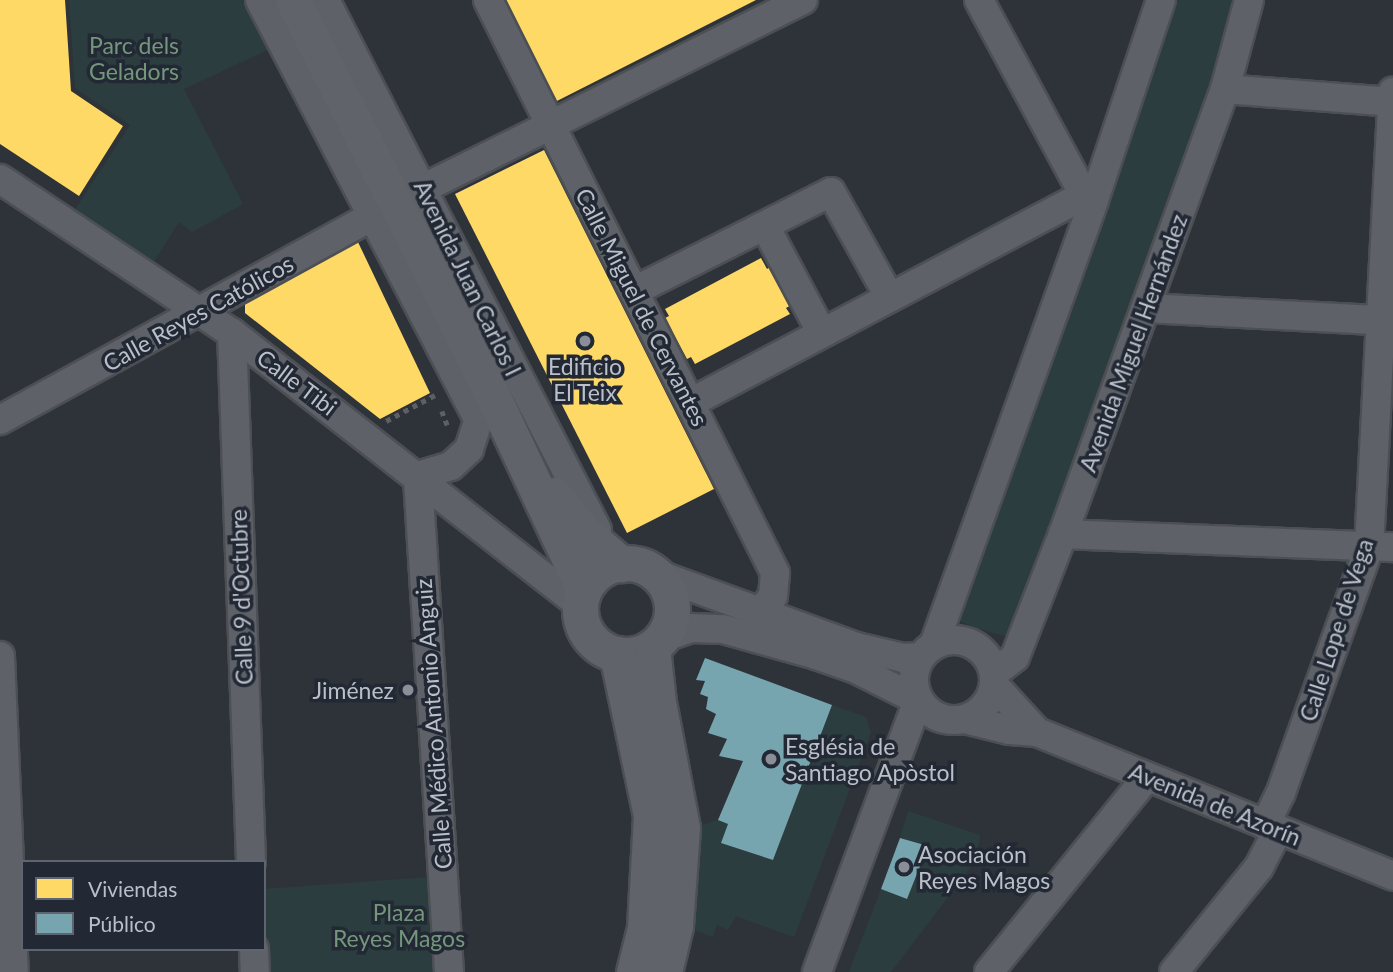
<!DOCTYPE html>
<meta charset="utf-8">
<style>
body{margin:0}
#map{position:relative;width:1393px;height:972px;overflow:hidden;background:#2e3339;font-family:Lato,sans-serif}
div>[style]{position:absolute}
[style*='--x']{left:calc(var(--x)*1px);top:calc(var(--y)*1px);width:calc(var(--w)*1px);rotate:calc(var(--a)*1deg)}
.green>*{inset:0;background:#2c3d3f}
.homes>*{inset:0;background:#ffd966}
.public>*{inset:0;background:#76a5af}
.path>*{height:4.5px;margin-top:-2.25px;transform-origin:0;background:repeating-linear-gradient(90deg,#5c6064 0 5px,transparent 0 10px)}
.roads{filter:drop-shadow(2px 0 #4c4f54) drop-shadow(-2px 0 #4c4f54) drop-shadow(0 2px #4c4f54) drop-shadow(0 -2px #4c4f54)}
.minor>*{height:28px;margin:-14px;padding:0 14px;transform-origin:14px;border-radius:14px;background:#5e6167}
.minor>.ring{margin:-14px;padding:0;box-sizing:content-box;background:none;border:28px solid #5e6167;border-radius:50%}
.major>*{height:35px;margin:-17.5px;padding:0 17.5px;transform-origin:17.5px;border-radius:17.5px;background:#606369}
.major>.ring{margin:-17.5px;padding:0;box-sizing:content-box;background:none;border:35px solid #606369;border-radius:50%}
.dots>*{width:19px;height:19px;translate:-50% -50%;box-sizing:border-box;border:4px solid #222934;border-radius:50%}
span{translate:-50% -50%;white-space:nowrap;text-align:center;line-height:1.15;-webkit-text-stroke:7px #222934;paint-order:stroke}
.park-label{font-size:23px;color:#74977c}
.street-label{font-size:23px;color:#babfc9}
.poi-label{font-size:23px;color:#babfc9}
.right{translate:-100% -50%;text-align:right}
.left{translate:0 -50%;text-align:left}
.legend{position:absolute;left:21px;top:860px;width:245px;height:91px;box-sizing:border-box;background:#222934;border:2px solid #5f6570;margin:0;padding:9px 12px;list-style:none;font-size:21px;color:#babfc9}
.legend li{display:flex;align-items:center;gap:14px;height:35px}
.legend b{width:35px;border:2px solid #5f6570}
</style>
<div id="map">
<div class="green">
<div style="clip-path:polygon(69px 0,293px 0,308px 31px,184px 89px,243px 204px,192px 232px,179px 222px,146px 274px,67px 222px,130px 125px,75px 88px)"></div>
<div style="clip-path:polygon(1173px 0,1237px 0,1213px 93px,1012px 638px,976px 628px,951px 617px)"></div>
<div style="clip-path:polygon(832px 705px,866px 717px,871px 732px,794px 937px,736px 916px,728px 930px,717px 925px,712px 937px,689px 928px,696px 891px,699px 826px,718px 820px,728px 824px,722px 843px,773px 860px)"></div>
<div style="clip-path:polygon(908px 811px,980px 835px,976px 860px,891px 972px,849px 972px,881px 889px,907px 899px,928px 846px,900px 838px)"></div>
<div style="clip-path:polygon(443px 876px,449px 972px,255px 972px,264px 949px,264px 889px)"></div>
</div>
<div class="homes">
<div style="clip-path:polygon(0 0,65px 0,71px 91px,123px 126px,79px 196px,0 144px)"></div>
<div style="clip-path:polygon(504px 0,756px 0,553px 103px,501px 1px)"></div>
<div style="clip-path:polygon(544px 150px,714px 489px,627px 533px,455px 194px)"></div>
<div style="clip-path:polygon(357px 240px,430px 393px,380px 419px,245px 313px,245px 301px)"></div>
<div style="clip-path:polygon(761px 258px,767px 269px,773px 265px,793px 304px,786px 308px,790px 314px,695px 364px,691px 357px,687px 359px,665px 318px,669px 316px,665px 309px)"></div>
</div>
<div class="public">
<div style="clip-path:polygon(705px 658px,832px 705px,773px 860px,721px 843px,728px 824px,718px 820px,743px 761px,719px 756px,727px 739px,708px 733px,716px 714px,706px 709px,708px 697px,700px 694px,705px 681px,696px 680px)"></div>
<div style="clip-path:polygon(900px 838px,928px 846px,907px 899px,881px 889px)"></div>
</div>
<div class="path">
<div style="--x:442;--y:411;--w:19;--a:69"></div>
<div style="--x:386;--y:421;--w:58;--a:-27.9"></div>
</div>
<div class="roads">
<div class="minor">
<div style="--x:260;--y:0;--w:469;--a:62.5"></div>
<div style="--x:325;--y:0;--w:596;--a:62.83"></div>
<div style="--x:488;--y:0;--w:641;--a:63.39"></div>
<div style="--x:775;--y:573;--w:23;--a:95"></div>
<div style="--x:773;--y:596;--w:23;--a:128"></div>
<div style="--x:979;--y:0;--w:221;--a:61.7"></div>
<div style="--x:1084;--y:195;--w:11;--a:27"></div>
<div style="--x:1225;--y:89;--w:169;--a:4.4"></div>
<div style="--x:0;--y:179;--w:278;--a:33.6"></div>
<div style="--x:232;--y:333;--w:442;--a:38"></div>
<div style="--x:765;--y:226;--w:121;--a:62"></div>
<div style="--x:634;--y:291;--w:220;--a:-26.7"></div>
<div style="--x:831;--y:192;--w:121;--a:60.9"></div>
<div style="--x:1146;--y:308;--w:247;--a:3"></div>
<div style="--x:232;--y:333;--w:529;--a:87.94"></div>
<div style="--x:690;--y:403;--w:446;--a:-27.8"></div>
<div style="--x:0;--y:420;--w:483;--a:-28.7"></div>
<div style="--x:424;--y:188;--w:423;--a:-26.4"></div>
<div style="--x:1063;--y:534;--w:330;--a:2.3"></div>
<div style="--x:656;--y:574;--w:214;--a:20"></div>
<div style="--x:857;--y:647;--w:47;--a:13.4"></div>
<div style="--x:903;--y:658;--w:18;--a:-3"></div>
<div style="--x:662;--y:638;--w:31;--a:-19"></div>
<div style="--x:691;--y:628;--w:32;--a:2"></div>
<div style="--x:723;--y:629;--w:97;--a:15.6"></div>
<div style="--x:816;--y:655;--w:42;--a:19.3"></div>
<div style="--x:856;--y:669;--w:69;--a:26.6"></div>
<div class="ring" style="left:914px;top:640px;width:52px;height:52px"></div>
<div style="--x:934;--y:645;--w:473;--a:-70.2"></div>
<div style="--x:1094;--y:200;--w:211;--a:-71.5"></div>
<div style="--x:0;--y:656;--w:316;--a:87.5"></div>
<div style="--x:994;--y:673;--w:26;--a:-37"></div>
<div style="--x:1015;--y:657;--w:132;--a:-68.7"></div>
<div style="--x:1063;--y:534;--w:474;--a:-70"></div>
<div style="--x:1225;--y:89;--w:92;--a:-74.9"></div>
<div style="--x:994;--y:685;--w:64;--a:47.5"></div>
<div style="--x:964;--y:719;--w:46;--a:13.7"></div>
<div style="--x:1009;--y:730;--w:28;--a:4"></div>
<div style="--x:1037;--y:732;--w:384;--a:22"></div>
<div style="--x:1265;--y:825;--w:37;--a:-64"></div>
<div style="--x:1281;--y:792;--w:260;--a:-70.2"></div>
<div style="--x:1369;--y:547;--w:456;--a:-87"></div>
<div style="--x:254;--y:949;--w:23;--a:88"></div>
<div style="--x:449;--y:972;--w:497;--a:-93.6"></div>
<div style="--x:418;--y:476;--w:34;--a:-17"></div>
<div style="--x:451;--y:466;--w:25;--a:-43"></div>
<div style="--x:469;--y:449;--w:64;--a:-71.8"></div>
<div style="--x:817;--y:972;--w:290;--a:-69.6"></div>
<div style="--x:989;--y:972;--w:251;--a:-51"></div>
<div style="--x:1174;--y:972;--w:135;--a:-51"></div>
<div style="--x:1259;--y:867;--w:42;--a:-62.8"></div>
</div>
<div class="major">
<div style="--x:293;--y:0;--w:435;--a:63.2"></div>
<div style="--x:489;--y:388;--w:223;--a:64.8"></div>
<div style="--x:554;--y:495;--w:49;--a:50.8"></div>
<div style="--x:585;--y:533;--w:48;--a:40.7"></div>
<div class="ring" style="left:580px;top:563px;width:57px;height:57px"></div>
<div style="--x:652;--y:647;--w:55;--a:83.8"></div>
<div style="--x:658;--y:702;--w:128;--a:79.2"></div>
<div style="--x:682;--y:828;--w:98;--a:94.1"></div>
<div style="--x:675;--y:926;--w:47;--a:103.4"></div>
<div style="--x:617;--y:654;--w:166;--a:78.1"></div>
<div style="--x:651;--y:816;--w:112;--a:93.1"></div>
<div style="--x:645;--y:928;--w:45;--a:104"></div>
</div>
</div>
<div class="dots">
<div style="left:585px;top:341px;background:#898e97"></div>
<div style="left:408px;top:690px;background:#898e97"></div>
<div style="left:771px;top:759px;background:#898e97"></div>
<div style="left:904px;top:867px;background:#898e97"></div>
</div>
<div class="park-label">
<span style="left:134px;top:58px">Parc dels<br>Geladors</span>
<span style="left:399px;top:925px">Plaza<br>Reyes Magos</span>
</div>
<div class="street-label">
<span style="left:468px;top:278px;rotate:64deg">Avenida Juan Carlos I</span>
<span style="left:642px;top:307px;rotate:63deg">Calle Miguel de Cervantes</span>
<span style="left:198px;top:313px;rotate:-29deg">Calle Reyes Católicos</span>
<span style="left:1133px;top:343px;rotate:-70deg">Avenida Miguel Hernández</span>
<span style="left:297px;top:382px;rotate:37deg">Calle Tibi</span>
<span style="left:241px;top:597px;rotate:-92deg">Calle 9 d'Octubre</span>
<span style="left:1336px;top:630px;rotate:-72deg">Calle Lope de Vega</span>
<span style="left:433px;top:724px;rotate:-94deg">Calle Médico Antonio Anguiz</span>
<span style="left:1215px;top:804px;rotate:22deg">Avenida de Azorín</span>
</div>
<div class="poi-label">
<span style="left:585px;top:379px">Edificio<br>El Teix</span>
<span class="right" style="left:394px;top:690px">Jiménez</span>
<span class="left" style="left:785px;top:759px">Església de<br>Santiago Apòstol</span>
<span class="left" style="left:918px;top:867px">Asociación<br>Reyes Magos</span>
</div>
<ul class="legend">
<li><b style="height:19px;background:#ffd966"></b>Viviendas</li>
<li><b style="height:19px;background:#76a5af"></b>Público</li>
</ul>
</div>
